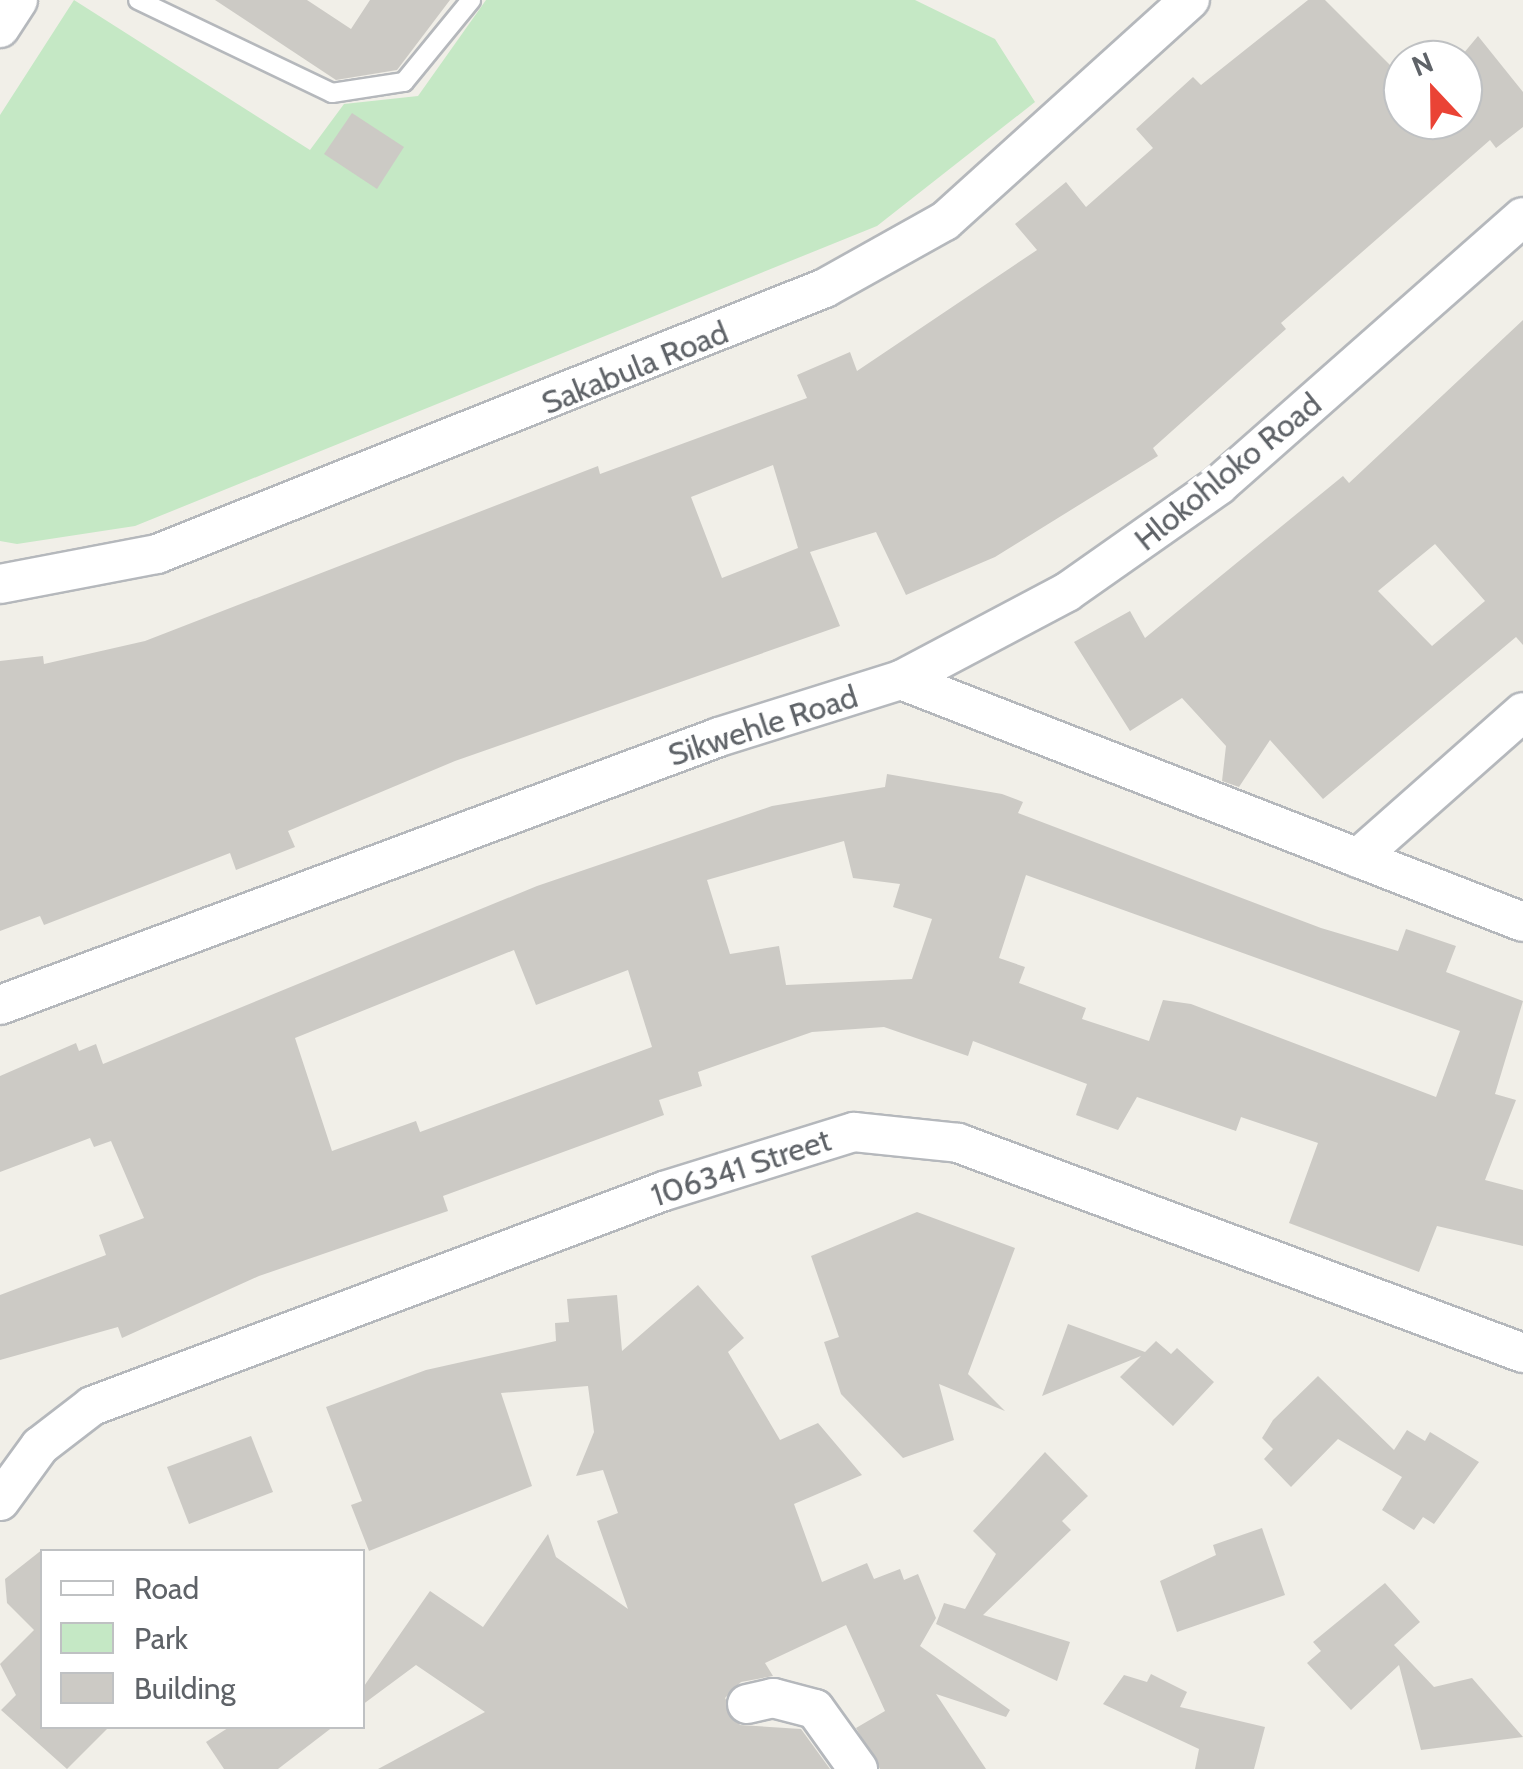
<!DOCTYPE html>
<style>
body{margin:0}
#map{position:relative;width:1523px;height:1769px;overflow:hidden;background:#f1efe8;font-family:Cabin,sans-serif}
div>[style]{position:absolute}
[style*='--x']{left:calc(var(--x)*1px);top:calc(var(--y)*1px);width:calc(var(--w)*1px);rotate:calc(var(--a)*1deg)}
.green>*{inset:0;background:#c5e8c5}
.building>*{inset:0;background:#cccac5}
.roads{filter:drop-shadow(2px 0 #b5b8bc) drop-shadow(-2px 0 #b5b8bc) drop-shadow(0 2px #b5b8bc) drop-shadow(0 -2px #b5b8bc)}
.lane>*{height:18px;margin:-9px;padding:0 9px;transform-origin:9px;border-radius:9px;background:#fff}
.street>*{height:38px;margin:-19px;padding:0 19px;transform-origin:19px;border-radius:19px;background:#fff}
span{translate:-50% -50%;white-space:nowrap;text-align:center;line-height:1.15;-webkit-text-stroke:8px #fff;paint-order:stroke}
.street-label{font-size:32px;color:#5f6368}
.legend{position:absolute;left:40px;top:1549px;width:325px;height:180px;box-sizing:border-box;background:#fff;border:2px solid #bfc1c3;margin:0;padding:12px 18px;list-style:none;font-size:30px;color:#5f6368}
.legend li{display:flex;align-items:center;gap:20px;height:50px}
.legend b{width:50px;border:2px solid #bfc1c3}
.north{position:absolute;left:1383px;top:40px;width:100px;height:100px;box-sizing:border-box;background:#fff;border:2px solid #bfc1c3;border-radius:50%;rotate:338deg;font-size:28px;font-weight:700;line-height:40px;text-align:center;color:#5f6368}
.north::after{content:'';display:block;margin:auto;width:35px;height:45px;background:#ea4335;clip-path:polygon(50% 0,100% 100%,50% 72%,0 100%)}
</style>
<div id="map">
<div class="green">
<div style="clip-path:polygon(74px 0,310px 150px,344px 104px,418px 96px,486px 0,915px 0,995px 39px,1035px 102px,877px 226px,135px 526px,17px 544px,0 541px,0 115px)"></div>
</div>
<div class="building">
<div style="clip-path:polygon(215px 0,307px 0,351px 29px,370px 0,450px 0,397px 70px,336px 80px)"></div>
<div style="clip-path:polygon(evenodd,1308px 0,1325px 0,1399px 74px,1403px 120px,1463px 120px,1458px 60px,1478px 36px,1523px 92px,1523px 127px,1496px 148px,1490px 140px,1281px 323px,1286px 329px,1153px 448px,1158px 456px,995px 557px,906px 595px,876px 532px,810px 552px,840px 626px,455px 761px,288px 831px,295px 847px,236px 870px,230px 853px,44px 925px,40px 916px,0 931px,0 661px,43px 656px,44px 664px,145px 641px,598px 466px,600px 474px,807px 398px,797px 375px,850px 352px,857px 371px,1037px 250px,1015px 224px,1066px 182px,1086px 207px,1153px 148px,1136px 129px,1193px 77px,1201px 85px,1308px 0,773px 465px,798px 548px,722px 578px,691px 497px,773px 465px)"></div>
<div style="clip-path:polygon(352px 113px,404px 147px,377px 189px,324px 154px)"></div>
<div style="clip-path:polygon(evenodd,1523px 320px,1523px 645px,1516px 637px,1323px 799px,1270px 740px,1239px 787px,1222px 781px,1226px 746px,1182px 698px,1130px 731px,1074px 642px,1130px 611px,1145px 638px,1343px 476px,1349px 483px,1523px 320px,1435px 544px,1485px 601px,1432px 646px,1378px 591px,1435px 544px)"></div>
<div style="clip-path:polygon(evenodd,887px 774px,1002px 794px,1023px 802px,1018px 813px,1321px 928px,1398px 951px,1406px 929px,1456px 946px,1446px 972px,1523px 1001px,1495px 1094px,1516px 1100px,1485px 1180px,1523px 1190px,1523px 1246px,1437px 1226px,1419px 1272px,1289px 1223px,1318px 1143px,1241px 1117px,1236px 1131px,1137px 1097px,1118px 1130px,1076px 1115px,1087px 1084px,973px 1041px,968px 1056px,884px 1027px,812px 1032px,698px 1072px,702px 1086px,659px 1100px,664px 1115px,443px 1196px,448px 1211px,259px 1276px,122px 1338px,118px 1327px,0 1360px,0 1295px,106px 1255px,99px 1235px,144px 1218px,111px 1141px,94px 1147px,90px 1138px,0 1172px,0 1076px,76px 1043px,79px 1051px,96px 1044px,103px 1064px,537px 886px,772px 806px,885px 787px,887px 774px,844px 841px,853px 878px,900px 884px,893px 907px,932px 919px,912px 979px,786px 985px,779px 946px,730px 954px,707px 880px,844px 841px,887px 774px,1026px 875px,1460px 1031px,1436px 1097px,1191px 1004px,1163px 1000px,1149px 1041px,1082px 1019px,1086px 1008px,1019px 983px,1025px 967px,999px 958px,1026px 875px,887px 774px,514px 950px,536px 1005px,628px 970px,652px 1047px,420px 1132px,416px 1121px,332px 1151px,295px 1038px,514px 950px)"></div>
<div style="clip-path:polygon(917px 1212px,1015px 1248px,968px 1374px,1005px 1411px,939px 1384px,954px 1440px,903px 1458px,841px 1394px,824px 1342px,839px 1337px,811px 1256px)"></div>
<div style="clip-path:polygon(698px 1285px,744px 1338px,728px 1352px,780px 1440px,818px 1423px,862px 1475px,794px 1504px,822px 1582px,867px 1563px,874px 1579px,900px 1569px,904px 1580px,918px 1574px,936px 1618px,920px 1646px,1010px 1710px,1006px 1717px,936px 1694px,986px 1769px,880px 1769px,856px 1728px,885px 1711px,846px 1625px,765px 1663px,773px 1676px,741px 1682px,725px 1698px,740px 1725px,801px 1729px,830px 1769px,378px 1769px,485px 1712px,416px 1665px,362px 1705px,362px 1689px,430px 1591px,483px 1627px,548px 1534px,556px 1557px,628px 1609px,597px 1521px,618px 1513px,603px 1470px,576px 1476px,594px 1432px,588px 1386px,501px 1393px,532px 1486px,369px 1551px,351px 1505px,362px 1501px,326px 1407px,426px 1370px,556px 1341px,555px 1323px,569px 1322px,567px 1299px,617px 1295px,622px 1351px)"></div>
<div style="clip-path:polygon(1068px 1324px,1145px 1352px,1156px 1341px,1171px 1354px,1177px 1348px,1214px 1382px,1173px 1426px,1120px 1377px,1141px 1356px,1042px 1396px)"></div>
<div style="clip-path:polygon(1318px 1376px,1394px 1450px,1407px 1430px,1425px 1441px,1430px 1432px,1479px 1462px,1434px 1524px,1423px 1517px,1414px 1530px,1382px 1510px,1402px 1477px,1338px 1439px,1291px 1487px,1264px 1459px,1273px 1449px,1262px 1438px,1273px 1420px)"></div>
<div style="clip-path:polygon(251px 1436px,273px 1492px,189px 1524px,167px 1467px)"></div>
<div style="clip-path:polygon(1045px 1452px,1088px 1496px,1062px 1521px,1071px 1530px,983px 1615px,1070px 1642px,1057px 1681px,936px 1624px,944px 1603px,965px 1609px,996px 1554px,973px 1531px)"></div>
<div style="clip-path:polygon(1262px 1528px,1285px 1595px,1177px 1632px,1160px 1581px,1216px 1555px,1213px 1545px)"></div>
<div style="clip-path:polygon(43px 1549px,42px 1726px,110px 1726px,67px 1769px,1px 1710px,16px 1695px,0 1664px,34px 1630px,7px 1603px,5px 1579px)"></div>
<div style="clip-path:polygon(1385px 1583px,1420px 1622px,1394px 1645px,1434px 1687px,1472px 1678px,1523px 1737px,1421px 1750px,1399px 1665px,1351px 1710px,1307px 1663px,1321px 1651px,1313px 1642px)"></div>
<div style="clip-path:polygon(1151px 1674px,1187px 1692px,1180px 1707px,1265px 1727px,1254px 1769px,1195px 1769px,1199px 1749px,1103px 1704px,1124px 1675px,1147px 1682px)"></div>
<div style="clip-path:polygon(231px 1726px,334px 1726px,278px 1769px,224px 1769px,206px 1742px)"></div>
</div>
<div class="roads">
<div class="lane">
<div style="--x:138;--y:0;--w:215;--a:25.6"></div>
<div style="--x:332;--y:93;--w:73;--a:-8.7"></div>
<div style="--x:404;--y:82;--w:106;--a:-50.7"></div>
</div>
<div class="street">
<div style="--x:0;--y:28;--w:33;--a:-57"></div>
<div style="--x:0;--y:584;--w:160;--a:-10.8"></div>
<div style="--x:157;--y:554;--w:719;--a:-21.71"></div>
<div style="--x:825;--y:288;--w:137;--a:-29.2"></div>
<div style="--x:945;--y:221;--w:330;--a:-42.1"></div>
<div style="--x:901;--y:680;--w:188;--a:-27.9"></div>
<div style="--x:1067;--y:592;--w:186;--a:-35.1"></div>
<div style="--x:1219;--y:485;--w:405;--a:-41.4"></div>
<div style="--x:1358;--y:858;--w:220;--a:-41.5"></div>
<div style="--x:0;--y:1005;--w:767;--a:-20.44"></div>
<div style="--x:719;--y:737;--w:191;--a:-17.4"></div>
<div style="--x:901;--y:680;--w:667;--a:21.26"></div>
<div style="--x:0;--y:1501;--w:68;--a:-54"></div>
<div style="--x:40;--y:1446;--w:66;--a:-37.6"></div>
<div style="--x:92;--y:1406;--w:611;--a:-20.6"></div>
<div style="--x:664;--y:1191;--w:199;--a:-17.3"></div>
<div style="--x:854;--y:1132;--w:105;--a:6"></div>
<div style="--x:958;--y:1143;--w:603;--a:20.39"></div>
<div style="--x:747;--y:1704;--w:27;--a:-13"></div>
<div style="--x:773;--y:1698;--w:43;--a:14.7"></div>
<div style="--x:815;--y:1709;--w:74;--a:54.4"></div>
</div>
</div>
<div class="street-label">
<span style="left:635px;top:368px;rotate:-22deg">Sakabula Road</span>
<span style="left:1228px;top:472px;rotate:-39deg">Hlokohloko Road</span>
<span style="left:763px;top:726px;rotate:-18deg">Sikwehle Road</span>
<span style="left:741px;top:1168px;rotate:-18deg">106341 Street</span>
</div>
<ul class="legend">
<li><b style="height:12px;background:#fff"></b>Road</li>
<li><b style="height:28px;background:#c5e8c5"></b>Park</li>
<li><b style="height:28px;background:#cccac5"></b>Building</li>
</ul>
<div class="north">N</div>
</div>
